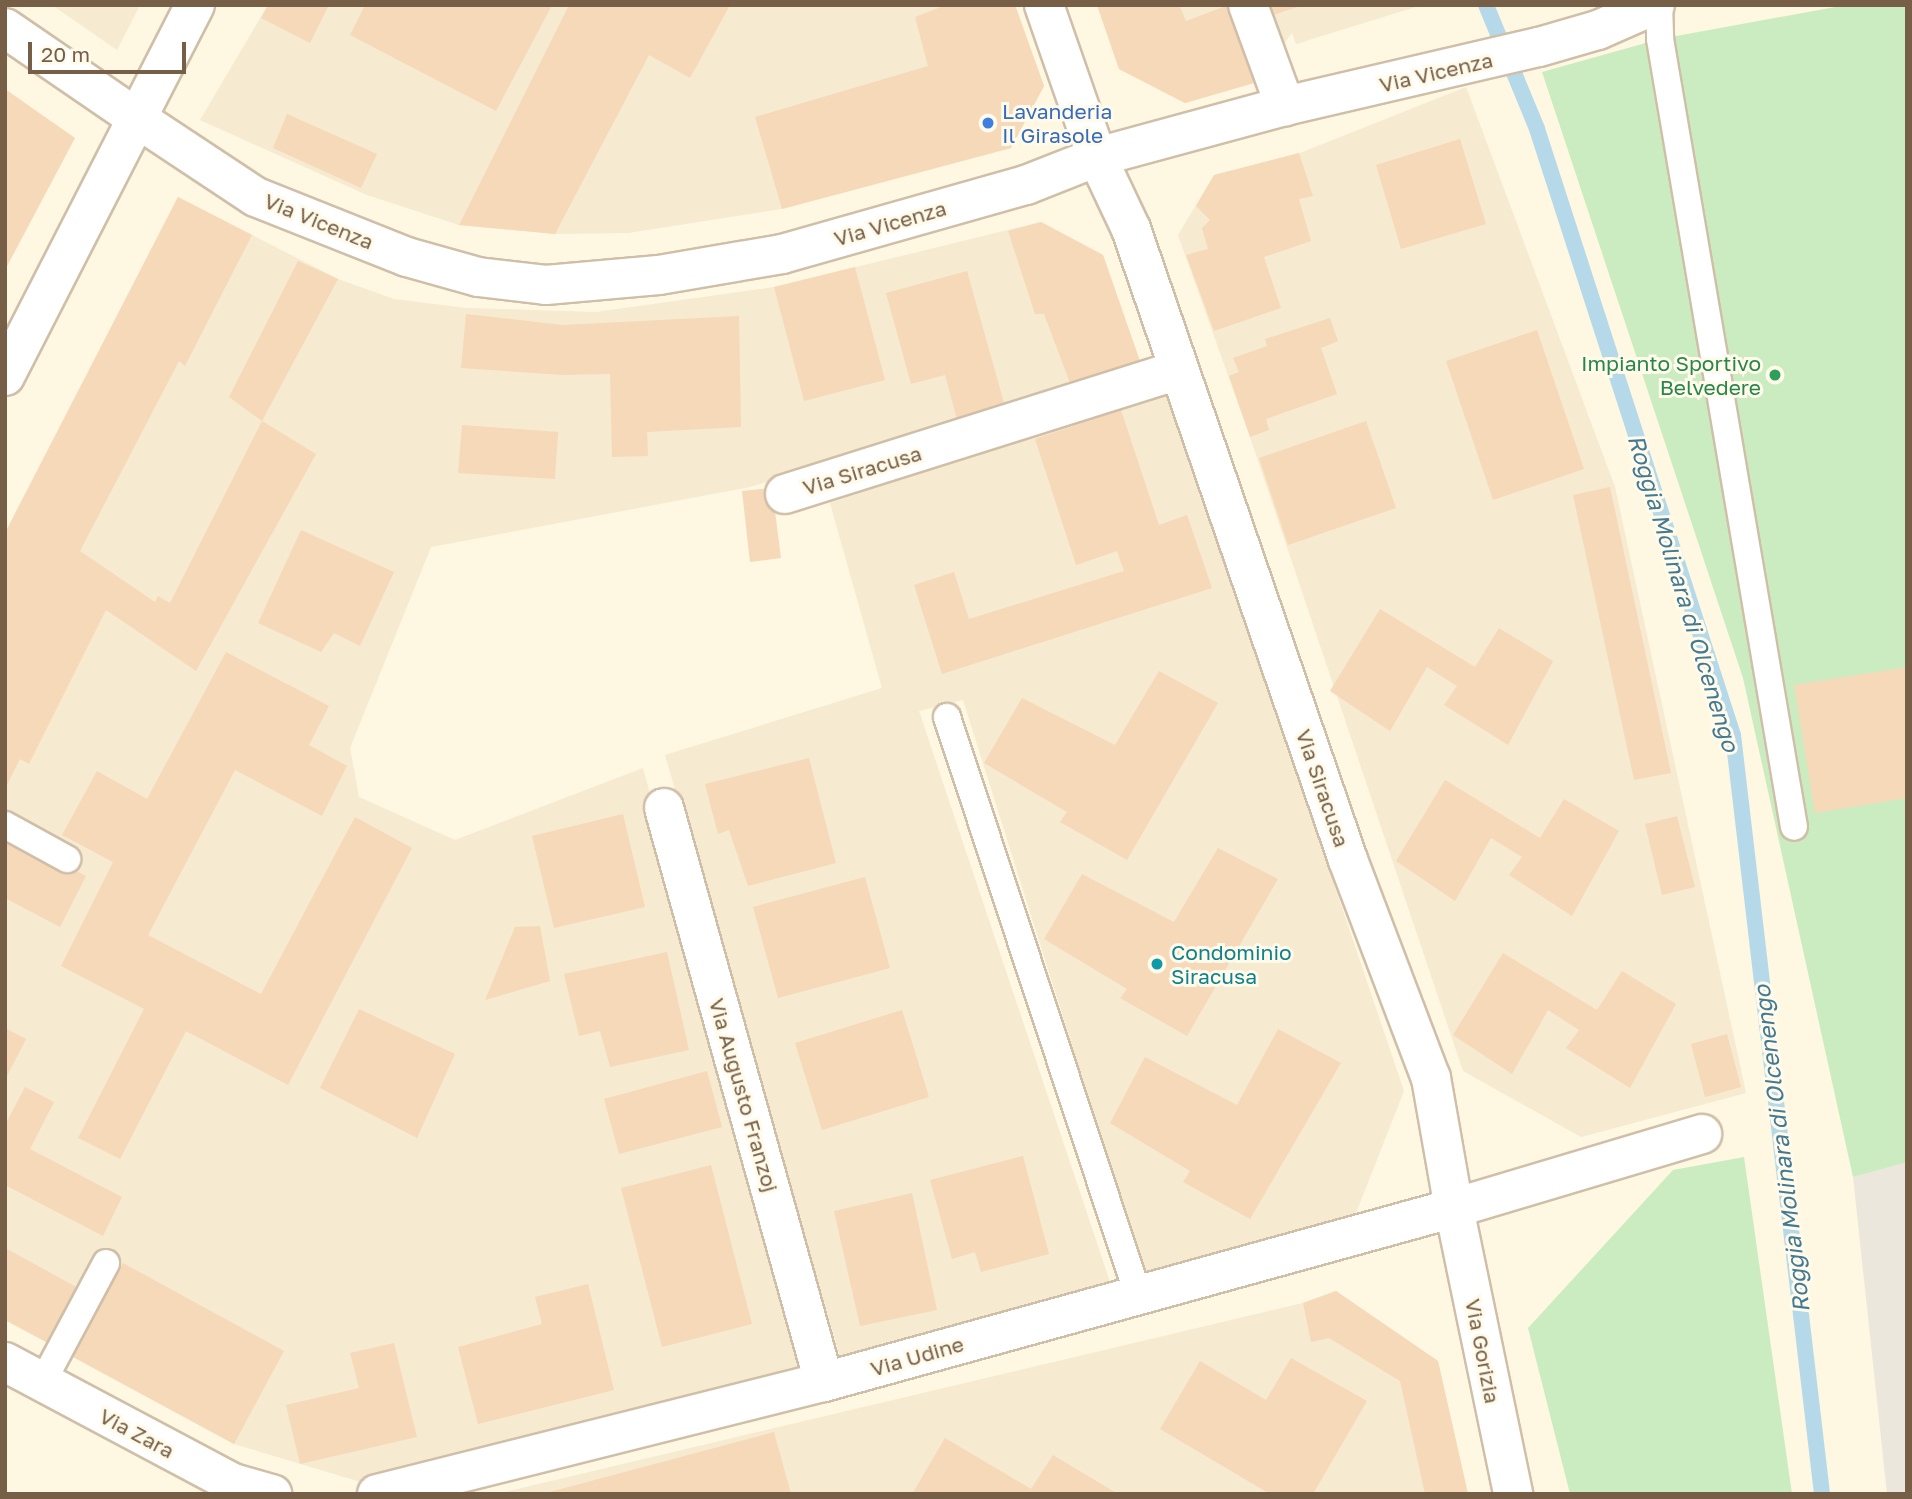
<!DOCTYPE html>
<style>
body{margin:0}
#map{position:relative;width:1912px;height:1499px;overflow:hidden;background:#fef7e2;font-family:"Golos Text",sans-serif}
div>[style]{position:absolute}
[style*='--x']{left:calc(var(--x)*1px);top:calc(var(--y)*1px);width:calc(var(--w)*1px);rotate:calc(var(--a)*1deg)}
.residential>*{inset:0;background:#f6ead0}
.industrial>*{inset:0;background:#ece7dd}
.green>*{inset:0;background:#cbecc0}
.stream>*{height:16px;margin:-8px;padding:0 8px;transform-origin:8px;border-radius:8px;background:#b5d9e9}
.building>*{inset:0;background:#f5d9b8}
.roads{filter:drop-shadow(2px 0 #d0bfa8) drop-shadow(-2px 0 #d0bfa8) drop-shadow(0 2px #d0bfa8) drop-shadow(0 -2px #d0bfa8)}
.service>*{height:26px;margin:-13px;padding:0 13px;transform-origin:13px;border-radius:13px;background:#fff}
.minor>*{height:38px;margin:-19px;padding:0 19px;transform-origin:19px;border-radius:19px;background:#fff}
.tertiary>*{height:38px;margin:-19px;padding:0 19px;transform-origin:19px;border-radius:19px;background:#fff}
.secondary>*{height:38px;margin:-19px;padding:0 19px;transform-origin:19px;border-radius:19px;background:#fff}
.dots>*{width:19px;height:19px;translate:-50% -50%;box-sizing:border-box;border:4px solid #fffaea;border-radius:50%}
span{translate:-50% -50%;white-space:nowrap;text-align:center;line-height:1.15;-webkit-text-stroke:6px #fffaea;paint-order:stroke}
.street-label{font-size:21px;color:#775f47}
.shop-label{font-size:21px;color:#366cbe}
.left{translate:0 -50%;text-align:left}
.leisure-label{font-size:21px;color:#27864d}
.right{translate:-100% -50%;text-align:right}
.culture-label{font-size:21px;color:#0d838f}
.water-label{font-size:23px;color:#427994;font-style:italic}
.frame{position:absolute;inset:0;border:7px solid #775f47;pointer-events:none}
.scale{position:absolute;left:28px;top:42px;width:158px;height:32px;box-sizing:border-box;border:4px solid #775f47;border-top:0;padding-left:9px;font-size:21px;line-height:24px;white-space:nowrap;color:#775f47;-webkit-text-stroke:5px #fffaea;paint-order:stroke}
</style>
<div id="map">
<div class="residential">
<div style="clip-path:polygon(52px 5px,140px 5px,117px 50px)"></div>
<div style="clip-path:polygon(268px 5px,1015px 5px,1044px 86px,1011px 148px,782px 209px,628px 233px,555px 234px,459px 225px,367px 195px,200px 120px)"></div>
<div style="clip-path:polygon(1097px 5px,1422px 5px,1296px 44px,1292px 33px,1254px 83px,1185px 103px,1119px 69px)"></div>
<div style="clip-path:polygon(1466px 87px,1615px 487px,1746px 1093px,1581px 1137px,1463px 1071px,1250px 437px,1178px 235px,1214px 175px,1300px 153px)"></div>
<div style="clip-path:polygon(178px 197px,338px 279px,394px 299px,466px 308px,596px 312px,774px 287px,1041px 222px,1103px 255px,1142px 367px,750px 487px,431px 547px,350px 748px,359px 797px,455px 840px,643px 768px,806px 1369px,364px 1483px,234px 1444px,5px 1320px,5px 533px)"></div>
<div style="clip-path:polygon(1166px 388px,1404px 1091px,1354px 1218px,1145px 1276px,963px 700px,919px 711px,1111px 1285px,841px 1360px,665px 755px,882px 688px,830px 503px)"></div>
<div style="clip-path:polygon(1336px 1291px,1438px 1361px,1468px 1494px,496px 1494px,1303px 1303px)"></div>
</div>
<div class="industrial">
<div style="clip-path:polygon(1907px 1161px,1907px 1494px,1887px 1494px,1853px 1177px)"></div>
</div>
<div class="green">
<div style="clip-path:polygon(1846px 5px,1907px 5px,1907px 1162px,1853px 1177px,1743px 678px,1542px 72px,1660px 39px)"></div>
<div style="clip-path:polygon(1744px 1157px,1792px 1494px,1570px 1494px,1528px 1328px,1673px 1170px)"></div>
</div>
<div class="stream">
<div style="--x:1486;--y:5;--w:134;--a:67.6"></div>
<div style="--x:1537;--y:129;--w:637;--a:72.08"></div>
<div style="--x:1733;--y:735;--w:764;--a:83.31"></div>
</div>
<div class="building">
<div style="clip-path:polygon(268px 5px,329px 5px,310px 43px,261px 18px)"></div>
<div style="clip-path:polygon(365px 5px,547px 5px,551px 7px,496px 111px,350px 35px)"></div>
<div style="clip-path:polygon(569px 5px,730px 5px,690px 78px,649px 55px,555px 234px,459px 225px)"></div>
<div style="clip-path:polygon(946px 5px,1015px 5px,1044px 86px,1011px 148px,782px 209px,755px 117px,928px 66px,915px 17px)"></div>
<div style="clip-path:polygon(1097px 5px,1179px 5px,1186px 21px,1226px 6px,1254px 83px,1185px 103px,1119px 69px)"></div>
<div style="clip-path:polygon(1263px 5px,1300px 5px,1300px 6px,1267px 17px)"></div>
<div style="clip-path:polygon(5px 89px,75px 138px,5px 270px)"></div>
<div style="clip-path:polygon(287px 114px,377px 154px,361px 188px,273px 148px)"></div>
<div style="clip-path:polygon(1460px 139px,1486px 224px,1401px 249px,1376px 165px)"></div>
<div style="clip-path:polygon(1299px 153px,1313px 196px,1299px 199px,1311px 241px,1264px 257px,1281px 308px,1214px 331px,1186px 255px,1208px 249px,1202px 228px,1210px 220px,1196px 206px,1214px 175px)"></div>
<div style="clip-path:polygon(178px 197px,252px 235px,185px 366px,179px 361px,80px 551px,155px 602px,158px 596px,170px 603px,262px 421px,229px 397px,298px 261px,338px 279px,262px 421px,316px 454px,196px 671px,106px 610px,29px 764px,20px 759px,5px 789px,5px 533px)"></div>
<div style="clip-path:polygon(1041px 222px,1103px 255px,1142px 367px,1073px 391px,1044px 314px,1035px 314px,1008px 231px)"></div>
<div style="clip-path:polygon(855px 267px,885px 380px,804px 401px,774px 287px)"></div>
<div style="clip-path:polygon(967px 271px,1006px 410px,958px 423px,945px 375px,911px 384px,886px 293px)"></div>
<div style="clip-path:polygon(466px 314px,563px 325px,739px 316px,741px 427px,647px 432px,648px 456px,612px 457px,610px 374px,563px 375px,461px 368px)"></div>
<div style="clip-path:polygon(1330px 318px,1338px 341px,1321px 348px,1337px 394px,1266px 419px,1269px 430px,1250px 437px,1229px 376px,1239px 372px,1233px 358px,1267px 346px,1265px 339px)"></div>
<div style="clip-path:polygon(1537px 330px,1584px 469px,1493px 500px,1446px 361px)"></div>
<div style="clip-path:polygon(1121px 410px,1159px 525px,1187px 515px,1212px 588px,942px 674px,914px 585px,954px 572px,969px 619px,1124px 571px,1117px 551px,1076px 565px,1035px 439px)"></div>
<div style="clip-path:polygon(1366px 421px,1396px 508px,1288px 545px,1259px 458px)"></div>
<div style="clip-path:polygon(462px 425px,558px 432px,555px 479px,458px 473px)"></div>
<div style="clip-path:polygon(1610px 487px,1671px 773px,1634px 780px,1573px 495px)"></div>
<div style="clip-path:polygon(772px 488px,781px 558px,750px 562px,742px 491px)"></div>
<div style="clip-path:polygon(301px 530px,394px 572px,360px 646px,334px 633px,321px 652px,258px 623px)"></div>
<div style="clip-path:polygon(1380px 609px,1475px 667px,1499px 628px,1553px 661px,1508px 745px,1444px 705px,1457px 686px,1427px 667px,1390px 731px,1330px 691px)"></div>
<div style="clip-path:polygon(226px 652px,329px 706px,309px 745px,347px 766px,322px 816px,235px 770px,148px 935px,261px 994px,355px 817px,412px 848px,288px 1085px,186px 1031px,120px 1159px,78px 1138px,144px 1009px,61px 966px,113px 862px,62px 835px,97px 771px,147px 799px)"></div>
<div style="clip-path:polygon(1907px 667px,1907px 798px,1815px 813px,1794px 685px)"></div>
<div style="clip-path:polygon(1159px 671px,1218px 703px,1127px 860px,1060px 822px,1067px 812px,984px 763px,1022px 698px,1115px 745px)"></div>
<div style="clip-path:polygon(809px 758px,836px 863px,748px 886px,729px 830px,718px 834px,705px 784px)"></div>
<div style="clip-path:polygon(1445px 780px,1540px 838px,1564px 799px,1619px 831px,1572px 916px,1509px 875px,1522px 857px,1491px 838px,1455px 901px,1396px 861px)"></div>
<div style="clip-path:polygon(623px 814px,645px 907px,554px 928px,532px 836px)"></div>
<div style="clip-path:polygon(1677px 816px,1695px 887px,1662px 895px,1645px 824px)"></div>
<div style="clip-path:polygon(5px 834px,86px 876px,60px 927px,5px 898px)"></div>
<div style="clip-path:polygon(1218px 848px,1278px 879px,1187px 1036px,1120px 998px,1127px 989px,1044px 939px,1082px 874px,1174px 922px)"></div>
<div style="clip-path:polygon(865px 877px,890px 968px,778px 998px,753px 907px)"></div>
<div style="clip-path:polygon(540px 926px,550px 981px,485px 1000px,515px 927px)"></div>
<div style="clip-path:polygon(667px 952px,689px 1050px,610px 1067px,600px 1031px,579px 1036px,564px 974px)"></div>
<div style="clip-path:polygon(1503px 953px,1597px 1010px,1622px 971px,1676px 1004px,1630px 1088px,1566px 1048px,1579px 1030px,1548px 1010px,1512px 1074px,1453px 1035px)"></div>
<div style="clip-path:polygon(359px 1009px,455px 1054px,417px 1138px,320px 1088px)"></div>
<div style="clip-path:polygon(902px 1010px,929px 1097px,822px 1130px,795px 1043px)"></div>
<div style="clip-path:polygon(5px 1028px,26px 1039px,5px 1080px)"></div>
<div style="clip-path:polygon(1278px 1029px,1341px 1063px,1250px 1219px,1183px 1182px,1190px 1171px,1110px 1123px,1145px 1057px,1237px 1105px)"></div>
<div style="clip-path:polygon(1727px 1034px,1741px 1087px,1705px 1097px,1691px 1044px)"></div>
<div style="clip-path:polygon(707px 1071px,722px 1127px,619px 1154px,604px 1099px)"></div>
<div style="clip-path:polygon(25px 1087px,54px 1102px,30px 1149px,122px 1197px,103px 1236px,5px 1185px,5px 1125px)"></div>
<div style="clip-path:polygon(1023px 1156px,1049px 1254px,981px 1272px,975px 1252px,952px 1259px,930px 1180px)"></div>
<div style="clip-path:polygon(711px 1165px,752px 1324px,662px 1347px,621px 1188px)"></div>
<div style="clip-path:polygon(912px 1193px,937px 1310px,860px 1326px,834px 1211px)"></div>
<div style="clip-path:polygon(5px 1248px,80px 1289px,52px 1345px,5px 1320px)"></div>
<div style="clip-path:polygon(123px 1263px,284px 1351px,234px 1444px,73px 1357px)"></div>
<div style="clip-path:polygon(588px 1284px,614px 1390px,478px 1424px,458px 1347px,542px 1324px,535px 1297px)"></div>
<div style="clip-path:polygon(1336px 1291px,1438px 1361px,1468px 1494px,1425px 1494px,1400px 1381px,1329px 1338px,1311px 1342px,1303px 1303px)"></div>
<div style="clip-path:polygon(394px 1343px,417px 1437px,300px 1464px,286px 1405px,359px 1388px,350px 1353px)"></div>
<div style="clip-path:polygon(1291px 1358px,1367px 1401px,1313px 1494px,1270px 1494px,1160px 1429px,1200px 1361px,1266px 1400px)"></div>
<div style="clip-path:polygon(774px 1432px,791px 1494px,546px 1494px,546px 1493px)"></div>
<div style="clip-path:polygon(945px 1438px,1031px 1489px,1053px 1455px,1118px 1494px,912px 1494px)"></div>
</div>
<div class="roads">
<div class="service">
<div style="--x:1659;--y:5;--w:34;--a:88"></div>
<div style="--x:1660;--y:39;--w:799;--a:80.35"></div>
<div style="--x:947;--y:717;--w:609;--a:71.71"></div>
<div style="--x:5;--y:825;--w:71;--a:28.7"></div>
<div style="--x:42;--y:1383;--w:136;--a:-61.9"></div>
</div>
<div class="minor">
<div style="--x:1044;--y:5;--w:161;--a:70.8"></div>
<div style="--x:1097;--y:157;--w:80;--a:64.7"></div>
<div style="--x:1131;--y:229;--w:667;--a:71.02"></div>
<div style="--x:1348;--y:860;--w:233;--a:69.2"></div>
<div style="--x:1431;--y:1078;--w:132;--a:80"></div>
<div style="--x:1454;--y:1208;--w:292;--a:78.3"></div>
<div style="--x:1248;--y:5;--w:108;--a:69.9"></div>
<div style="--x:138;--y:119;--w:141;--a:33.5"></div>
<div style="--x:256;--y:197;--w:162;--a:21.7"></div>
<div style="--x:407;--y:257;--w:74;--a:15.7"></div>
<div style="--x:478;--y:277;--w:68;--a:6.7"></div>
<div style="--x:546;--y:285;--w:113;--a:-5.1"></div>
<div style="--x:659;--y:275;--w:125;--a:-9.7"></div>
<div style="--x:782;--y:254;--w:254;--a:-15.8"></div>
<div style="--x:1026;--y:185;--w:76;--a:-21.5"></div>
<div style="--x:1097;--y:157;--w:195;--a:-15.2"></div>
<div style="--x:1285;--y:106;--w:261;--a:-13.1"></div>
<div style="--x:1539;--y:47;--w:61;--a:-16.1"></div>
<div style="--x:1598;--y:30;--w:62;--a:-23.7"></div>
<div style="--x:785;--y:494;--w:413;--a:-17.5"></div>
<div style="--x:664;--y:808;--w:596;--a:74.42"></div>
<div style="--x:5;--y:1362;--w:258;--a:28"></div>
<div style="--x:233;--y:1483;--w:41;--a:15.8"></div>
<div style="--x:377;--y:1494;--w:461;--a:-14.1"></div>
<div style="--x:824;--y:1382;--w:654;--a:-15.44"></div>
<div style="--x:1454;--y:1208;--w:259;--a:-16.6"></div>
</div>
<div class="tertiary">
<div style="--x:5;--y:28;--w:161;--a:34.4"></div>
</div>
<div class="secondary">
<div style="--x:5;--y:376;--w:417;--a:-62.9"></div>
</div>
</div>
<div class="dots">
<div style="left:988px;top:123px;background:#3f7fe0"></div>
<div style="left:1775px;top:375px;background:#2e9e5b"></div>
<div style="left:1157px;top:964px;background:#0f9aa8"></div>
</div>
<div class="street-label">
<span style="left:1436px;top:72px;rotate:-13deg">Via Vicenza</span>
<span style="left:319px;top:221px;rotate:22deg">Via Vicenza</span>
<span style="left:890px;top:223px;rotate:-16deg">Via Vicenza</span>
<span style="left:862px;top:470px;rotate:-17deg">Via Siracusa</span>
<span style="left:1323px;top:788px;rotate:71deg">Via Siracusa</span>
<span style="left:744px;top:1095px;rotate:74deg">Via Augusto Franzoj</span>
<span style="left:1483px;top:1351px;rotate:79deg">Via Gorizia</span>
<span style="left:917px;top:1356px;rotate:-16deg">Via Udine</span>
<span style="left:137px;top:1433px;rotate:28deg">Via Zara</span>
</div>
<div class="shop-label">
<span class="left" style="left:1002px;top:123px">Lavanderia<br>Il Girasole</span>
</div>
<div class="leisure-label">
<span class="right" style="left:1761px;top:375px">Impianto Sportivo<br>Belvedere</span>
</div>
<div class="culture-label">
<span class="left" style="left:1171px;top:964px">Condominio<br>Siracusa</span>
</div>
<div class="water-label">
<span style="left:1684px;top:593px;rotate:73deg">Roggia Molinara di Olcenengo</span>
<span style="left:1781px;top:1149px;rotate:-97deg">Roggia Molinara di Olcenengo</span>
</div>
<div class="frame"></div>
<div class="scale">20 m</div>
</div>
